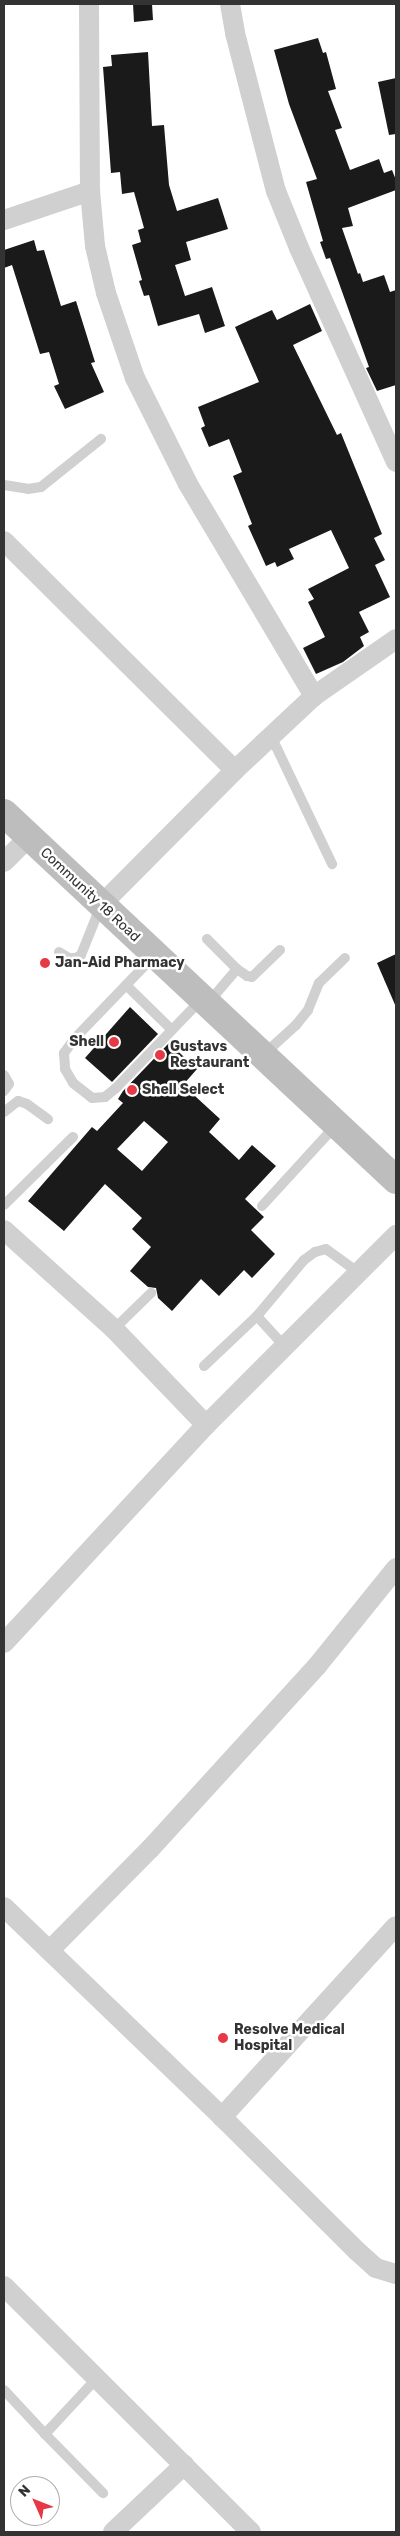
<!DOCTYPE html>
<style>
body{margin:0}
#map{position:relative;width:400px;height:2536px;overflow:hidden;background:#fff;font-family:Rubik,sans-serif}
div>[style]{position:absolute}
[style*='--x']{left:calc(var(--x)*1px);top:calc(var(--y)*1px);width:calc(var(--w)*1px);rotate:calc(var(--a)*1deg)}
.building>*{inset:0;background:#1a1a1a}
.service>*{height:10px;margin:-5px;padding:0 5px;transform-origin:5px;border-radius:5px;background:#d0d0d0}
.minor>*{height:20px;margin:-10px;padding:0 10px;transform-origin:10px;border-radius:10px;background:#d0d0d0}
.secondary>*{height:28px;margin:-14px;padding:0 14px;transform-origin:14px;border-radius:14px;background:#bdbdbd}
.dots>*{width:14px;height:14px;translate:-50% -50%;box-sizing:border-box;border:2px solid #fff;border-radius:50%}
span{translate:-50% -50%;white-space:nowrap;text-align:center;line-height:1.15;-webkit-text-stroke:5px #fff;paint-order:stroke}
.street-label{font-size:14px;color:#333}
.poi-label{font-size:14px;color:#333;font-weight:700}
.left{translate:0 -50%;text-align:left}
.right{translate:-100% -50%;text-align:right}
.frame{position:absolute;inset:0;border:5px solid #333;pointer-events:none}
.north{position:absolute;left:10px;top:2476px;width:50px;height:50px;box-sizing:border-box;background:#fff;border:1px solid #adadad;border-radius:50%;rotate:314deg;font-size:14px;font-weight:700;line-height:20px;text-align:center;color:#333}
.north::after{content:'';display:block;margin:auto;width:18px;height:22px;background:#e63946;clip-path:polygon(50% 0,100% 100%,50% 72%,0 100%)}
</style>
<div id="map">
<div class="building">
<div style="clip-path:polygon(133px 4px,152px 4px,153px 20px,134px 22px)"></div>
<div style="clip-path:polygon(318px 38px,323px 53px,326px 52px,336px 89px,328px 91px,342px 128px,335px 130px,350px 170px,379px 159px,384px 173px,392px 170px,396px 180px,396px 190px,348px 208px,353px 226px,342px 228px,358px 274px,360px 273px,363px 282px,384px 275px,390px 292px,396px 290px,396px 385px,377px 391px,366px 368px,369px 367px,330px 258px,326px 259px,320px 242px,323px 241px,306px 182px,317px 179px,289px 104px,274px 50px)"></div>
<div style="clip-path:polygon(148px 52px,152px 126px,164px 125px,169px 185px,177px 211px,218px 198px,228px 229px,186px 242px,191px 260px,175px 265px,185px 296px,212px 287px,225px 326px,205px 333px,199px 314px,158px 326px,149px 295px,144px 296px,139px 281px,142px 280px,132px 245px,141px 242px,138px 230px,144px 228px,134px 192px,122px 194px,120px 172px,111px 173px,103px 67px,112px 66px,111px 55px)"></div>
<div style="clip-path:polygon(396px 78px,396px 134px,389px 135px,378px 82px)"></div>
<div style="clip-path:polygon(34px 240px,37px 251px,44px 250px,61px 306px,76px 301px,95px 362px,91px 363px,104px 392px,65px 409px,54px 386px,59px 384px,49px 352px,40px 354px,12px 265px,4px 268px,4px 250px)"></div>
<div style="clip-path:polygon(310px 304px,322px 331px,293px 345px,337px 435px,341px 433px,382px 534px,374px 538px,385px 560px,375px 565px,390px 597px,359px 612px,369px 632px,360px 637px,364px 646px,343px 662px,316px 674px,303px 648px,325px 637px,308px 602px,314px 599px,308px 589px,349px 568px,331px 530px,289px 549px,294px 559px,277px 567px,275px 562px,266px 566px,248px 526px,252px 524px,233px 476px,242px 472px,229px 439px,209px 447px,201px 428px,205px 426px,198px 407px,259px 382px,235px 327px,272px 310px,277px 320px)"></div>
<div style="clip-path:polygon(396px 954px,396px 1007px,377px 963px)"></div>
<div style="clip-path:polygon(130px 1007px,158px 1034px,112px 1082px,85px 1058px)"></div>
<div style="clip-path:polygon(evenodd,169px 1043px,197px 1069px,183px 1085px,220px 1119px,209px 1132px,239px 1160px,252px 1145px,276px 1166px,245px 1199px,264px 1217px,251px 1230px,275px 1254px,252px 1278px,244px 1270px,219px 1296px,201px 1279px,172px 1311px,158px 1298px,156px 1288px,148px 1287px,130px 1271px,151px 1247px,132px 1229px,142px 1218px,105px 1184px,64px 1231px,28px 1201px,92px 1127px,97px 1131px,123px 1103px,118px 1099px,123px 1091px,169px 1043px,144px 1121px,168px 1142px,142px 1171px,117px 1149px,144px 1121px)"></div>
</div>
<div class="service">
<div style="--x:4;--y:485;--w:24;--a:9"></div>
<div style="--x:28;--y:489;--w:13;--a:-9"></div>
<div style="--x:41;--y:487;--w:77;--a:-38.7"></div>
<div style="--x:271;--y:736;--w:142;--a:64.5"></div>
<div style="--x:207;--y:939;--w:42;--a:45"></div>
<div style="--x:237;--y:969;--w:45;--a:130.5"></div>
<div style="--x:59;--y:952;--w:12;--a:31"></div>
<div style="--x:69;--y:958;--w:7;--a:0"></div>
<div style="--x:76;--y:958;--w:6;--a:-31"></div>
<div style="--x:81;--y:955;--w:54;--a:-68.2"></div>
<div style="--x:154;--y:956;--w:114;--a:133.9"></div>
<div style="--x:75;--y:1038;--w:19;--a:126"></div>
<div style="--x:64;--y:1053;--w:16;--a:86"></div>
<div style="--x:65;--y:1069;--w:16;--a:60"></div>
<div style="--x:73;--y:1083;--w:24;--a:38"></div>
<div style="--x:92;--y:1098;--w:13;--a:-4"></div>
<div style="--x:105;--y:1097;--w:14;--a:-39"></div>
<div style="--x:116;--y:1088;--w:122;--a:-46"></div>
<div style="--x:237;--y:969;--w:12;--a:35"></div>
<div style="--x:247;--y:976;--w:5;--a:11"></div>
<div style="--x:252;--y:977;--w:39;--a:-44"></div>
<div style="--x:126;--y:985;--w:64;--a:44.4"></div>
<div style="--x:263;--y:1055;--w:45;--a:-42.3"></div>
<div style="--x:296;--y:1025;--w:19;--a:-51"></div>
<div style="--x:308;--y:1010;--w:29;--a:-68"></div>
<div style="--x:319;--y:983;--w:36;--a:-44"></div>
<div style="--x:4;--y:1075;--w:10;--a:61"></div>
<div style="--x:9;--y:1084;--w:9;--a:126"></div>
<div style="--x:4;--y:1112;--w:18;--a:-38"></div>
<div style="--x:18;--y:1101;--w:9;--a:18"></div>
<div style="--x:27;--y:1104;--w:26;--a:36"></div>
<div style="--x:4;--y:1205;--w:97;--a:-44.6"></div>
<div style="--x:262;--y:1206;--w:110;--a:-47.6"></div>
<div style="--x:257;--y:1316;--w:73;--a:-50"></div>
<div style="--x:304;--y:1260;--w:14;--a:-36"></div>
<div style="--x:315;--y:1252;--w:11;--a:-15"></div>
<div style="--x:326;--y:1249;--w:41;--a:36"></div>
<div style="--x:114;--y:1329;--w:52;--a:-44.2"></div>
<div style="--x:204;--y:1366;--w:73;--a:-43.3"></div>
<div style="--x:257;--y:1316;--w:42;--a:47.9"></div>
<div style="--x:4;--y:2390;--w:60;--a:47"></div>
<div style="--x:45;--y:2434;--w:76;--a:-47.1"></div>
<div style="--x:45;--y:2434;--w:83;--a:45.5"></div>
</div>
<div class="minor">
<div style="--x:89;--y:4;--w:187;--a:89.7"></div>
<div style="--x:90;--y:191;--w:55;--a:84.8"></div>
<div style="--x:95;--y:246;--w:48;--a:76.8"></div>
<div style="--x:106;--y:293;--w:90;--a:71.2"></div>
<div style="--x:135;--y:378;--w:119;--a:63.4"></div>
<div style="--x:188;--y:484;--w:247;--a:59.3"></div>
<div style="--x:230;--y:4;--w:29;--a:80"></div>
<div style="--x:235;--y:33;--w:163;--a:75.5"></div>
<div style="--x:276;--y:191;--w:61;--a:68"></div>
<div style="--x:299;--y:248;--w:235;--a:65.6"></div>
<div style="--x:4;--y:220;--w:91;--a:-18.6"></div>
<div style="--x:4;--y:541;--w:325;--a:44.8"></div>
<div style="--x:4;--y:862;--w:35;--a:-45"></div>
<div style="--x:101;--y:905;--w:190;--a:-45.2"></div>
<div style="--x:235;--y:770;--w:108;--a:-43.1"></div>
<div style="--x:314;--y:696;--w:100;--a:-34.8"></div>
<div style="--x:4;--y:1230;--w:148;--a:42"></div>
<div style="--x:114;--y:1329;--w:133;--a:46.2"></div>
<div style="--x:4;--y:1643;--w:297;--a:-47.2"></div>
<div style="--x:206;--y:1425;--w:269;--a:-45"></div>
<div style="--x:4;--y:1907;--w:303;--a:43.9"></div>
<div style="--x:222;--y:2117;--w:190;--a:44.8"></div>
<div style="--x:357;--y:2251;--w:25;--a:42"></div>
<div style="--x:376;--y:2268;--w:21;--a:17"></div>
<div style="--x:50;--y:1950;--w:142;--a:-45.3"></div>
<div style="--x:150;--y:1849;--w:248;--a:-47.6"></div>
<div style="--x:317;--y:1666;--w:126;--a:-51.1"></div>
<div style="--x:222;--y:2117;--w:258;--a:-47.7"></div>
<div style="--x:4;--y:2286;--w:349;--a:44.9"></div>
<div style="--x:113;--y:2532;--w:98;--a:-43.3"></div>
</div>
<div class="secondary">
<div style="--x:4;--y:813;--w:537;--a:43.11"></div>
</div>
<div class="dots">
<div style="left:45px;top:963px;background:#e63946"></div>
<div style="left:114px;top:1042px;background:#e63946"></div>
<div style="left:160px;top:1055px;background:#e63946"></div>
<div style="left:132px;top:1090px;background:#e63946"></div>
<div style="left:223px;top:2038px;background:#e63946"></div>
</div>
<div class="street-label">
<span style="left:90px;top:895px;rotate:43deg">Community 18 Road</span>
</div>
<div class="poi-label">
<span class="left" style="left:55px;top:963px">Jan-Aid Pharmacy</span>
<span class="right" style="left:104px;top:1042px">Shell</span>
<span class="left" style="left:170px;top:1055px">Gustavs<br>Restaurant</span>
<span class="left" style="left:142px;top:1090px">Shell Select</span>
<span class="left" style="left:234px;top:2038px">Resolve Medical<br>Hospital</span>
</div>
<div class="frame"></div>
<div class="north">N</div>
</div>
